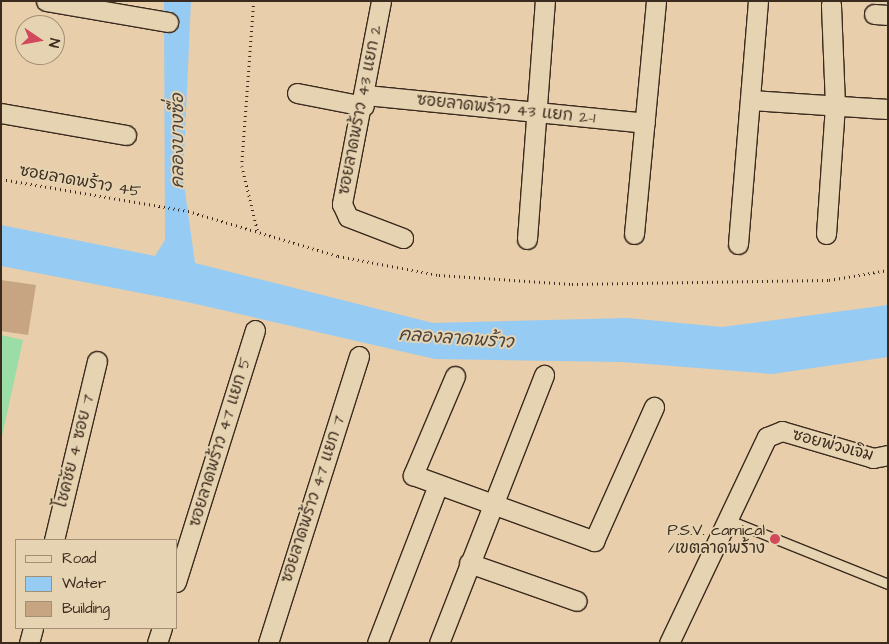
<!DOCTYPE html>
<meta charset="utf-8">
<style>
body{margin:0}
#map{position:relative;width:889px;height:644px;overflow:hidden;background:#e8ceaa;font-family:"Architects Daughter","Playpen Sans Thai",sans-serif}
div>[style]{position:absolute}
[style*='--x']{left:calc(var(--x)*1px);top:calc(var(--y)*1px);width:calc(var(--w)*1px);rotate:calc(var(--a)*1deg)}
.green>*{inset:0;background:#9bdda7}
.water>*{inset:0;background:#96cbf4}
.building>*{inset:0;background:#c8a582}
.path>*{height:2.5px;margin-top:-1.25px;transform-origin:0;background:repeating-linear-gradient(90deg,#3b2a1e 0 1px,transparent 0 5px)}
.roads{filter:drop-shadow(1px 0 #3b2a1e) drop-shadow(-1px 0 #3b2a1e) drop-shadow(0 1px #3b2a1e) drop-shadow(0 -1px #3b2a1e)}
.service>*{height:9px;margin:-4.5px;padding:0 4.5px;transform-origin:4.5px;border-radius:4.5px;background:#e6d3b1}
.minor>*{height:19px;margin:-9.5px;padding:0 9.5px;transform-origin:9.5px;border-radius:9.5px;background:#e6d3b1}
.dots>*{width:14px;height:14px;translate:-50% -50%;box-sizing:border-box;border:2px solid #e6d3b1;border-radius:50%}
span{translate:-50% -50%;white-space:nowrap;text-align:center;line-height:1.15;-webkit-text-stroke:4px #e6d3b1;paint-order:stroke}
.street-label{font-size:16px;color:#3b2a1e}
.poi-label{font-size:16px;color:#3b2a1e}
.right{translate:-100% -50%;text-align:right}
.water-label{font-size:18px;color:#49423e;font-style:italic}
.frame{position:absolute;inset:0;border:2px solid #3b2a1e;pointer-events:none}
.legend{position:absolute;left:15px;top:539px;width:162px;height:90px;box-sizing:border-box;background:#e6d3b1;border:1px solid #a28f76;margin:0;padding:6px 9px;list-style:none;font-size:15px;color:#3b2a1e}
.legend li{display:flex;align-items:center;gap:10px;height:25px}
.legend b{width:25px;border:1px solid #a28f76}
.north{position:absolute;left:15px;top:15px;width:50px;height:50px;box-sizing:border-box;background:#e6d3b1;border:1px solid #a28f76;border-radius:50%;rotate:102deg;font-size:14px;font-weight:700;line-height:20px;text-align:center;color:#3b2a1e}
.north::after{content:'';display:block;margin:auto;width:18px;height:22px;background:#d1495b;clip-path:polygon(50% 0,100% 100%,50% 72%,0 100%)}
</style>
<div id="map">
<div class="green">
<div style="clip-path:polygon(1px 335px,23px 340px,1px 441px)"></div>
</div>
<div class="water">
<div style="clip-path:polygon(164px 1px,191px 1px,183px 177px,195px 263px,433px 323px,627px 318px,722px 327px,888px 305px,888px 357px,772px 374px,622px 362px,435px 359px,187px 302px,1px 266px,1px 225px,155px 256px,165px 240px)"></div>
</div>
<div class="building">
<div style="clip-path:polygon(1px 280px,36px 285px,28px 335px,1px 331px)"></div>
</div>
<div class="path">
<div style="--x:254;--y:1;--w:165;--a:94.2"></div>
<div style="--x:242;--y:166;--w:68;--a:76.4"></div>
<div style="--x:1;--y:179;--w:190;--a:9.7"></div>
<div style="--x:188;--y:211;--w:157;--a:16.7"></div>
<div style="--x:338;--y:256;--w:103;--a:10.7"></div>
<div style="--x:439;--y:275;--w:133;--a:3.9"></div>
<div style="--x:572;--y:284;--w:257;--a:-0.9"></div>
<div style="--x:829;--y:280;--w:60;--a:-9.6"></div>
</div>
<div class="roads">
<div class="service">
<div style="--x:729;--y:520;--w:171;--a:21.9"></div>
</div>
<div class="minor">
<div style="--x:46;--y:1;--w:124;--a:9.8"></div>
<div style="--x:381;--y:1;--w:207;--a:100.9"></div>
<div style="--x:342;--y:204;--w:14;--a:65"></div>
<div style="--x:348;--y:217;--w:59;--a:20.9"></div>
<div style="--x:874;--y:14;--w:14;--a:4"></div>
<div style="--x:297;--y:93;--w:68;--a:11"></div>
<div style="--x:366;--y:95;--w:280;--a:5.7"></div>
<div style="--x:751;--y:100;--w:137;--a:3.8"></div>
<div style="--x:1;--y:113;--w:127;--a:10"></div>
<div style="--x:634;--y:234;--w:234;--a:-84.6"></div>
<div style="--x:826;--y:234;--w:129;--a:-86"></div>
<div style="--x:835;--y:105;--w:101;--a:-92.3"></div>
<div style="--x:527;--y:239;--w:239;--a:-85.7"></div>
<div style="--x:738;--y:244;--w:244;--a:-85.3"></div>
<div style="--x:455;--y:376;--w:108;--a:113"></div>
<div style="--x:413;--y:475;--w:193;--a:20"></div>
<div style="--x:594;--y:541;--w:147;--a:-65.9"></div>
<div style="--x:54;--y:540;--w:184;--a:-76.5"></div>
<div style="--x:469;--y:563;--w:114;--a:19.4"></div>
<div style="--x:176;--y:582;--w:264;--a:-72.6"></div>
<div style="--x:29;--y:643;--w:16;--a:-75"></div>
<div style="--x:157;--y:643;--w:16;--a:-72"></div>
<div style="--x:268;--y:643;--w:301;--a:-72.4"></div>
<div style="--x:377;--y:643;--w:169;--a:-68.9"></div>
<div style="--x:439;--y:643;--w:288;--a:-68.6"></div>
<div style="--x:669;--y:643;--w:228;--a:-64.6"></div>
<div style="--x:767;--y:437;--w:16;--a:-22"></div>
<div style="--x:782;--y:431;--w:95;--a:16.5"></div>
<div style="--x:873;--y:458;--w:15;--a:-11"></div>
</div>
</div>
<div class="dots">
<div style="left:775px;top:539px;background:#d1495b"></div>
</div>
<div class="street-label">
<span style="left:506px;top:109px;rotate:6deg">ซอยลาดพร้าว 43 แยก 2-1</span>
<span style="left:360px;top:110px;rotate:-79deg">ซอยลาดพร้าว 43 แยก 2</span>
<span style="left:80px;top:181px;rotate:10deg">ซอยลาดพร้าว 45</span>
<span style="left:220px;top:442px;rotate:-73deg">ซอยลาดพร้าว 47 แยก 5</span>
<span style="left:833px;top:445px;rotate:15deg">ซอยพ่วงเจิม</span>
<span style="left:75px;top:451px;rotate:-76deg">โชคชัย 4 ซอย 7</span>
<span style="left:313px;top:499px;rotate:-72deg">ซอยลาดพร้าว 47 แยก 7</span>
</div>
<div class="poi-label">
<span class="right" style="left:765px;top:539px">P.S.V. camical<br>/เขตลาดพร้าง</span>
</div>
<div class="water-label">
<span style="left:178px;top:141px;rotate:-90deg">คลองบางซื่อ</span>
<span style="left:456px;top:339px;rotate:4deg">คลองลาดพร้าว</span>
</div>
<div class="frame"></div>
<ul class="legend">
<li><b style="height:6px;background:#e6d3b1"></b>Road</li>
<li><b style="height:14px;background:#96cbf4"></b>Water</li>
<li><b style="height:14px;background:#c8a582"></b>Building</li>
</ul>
<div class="north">N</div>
</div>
